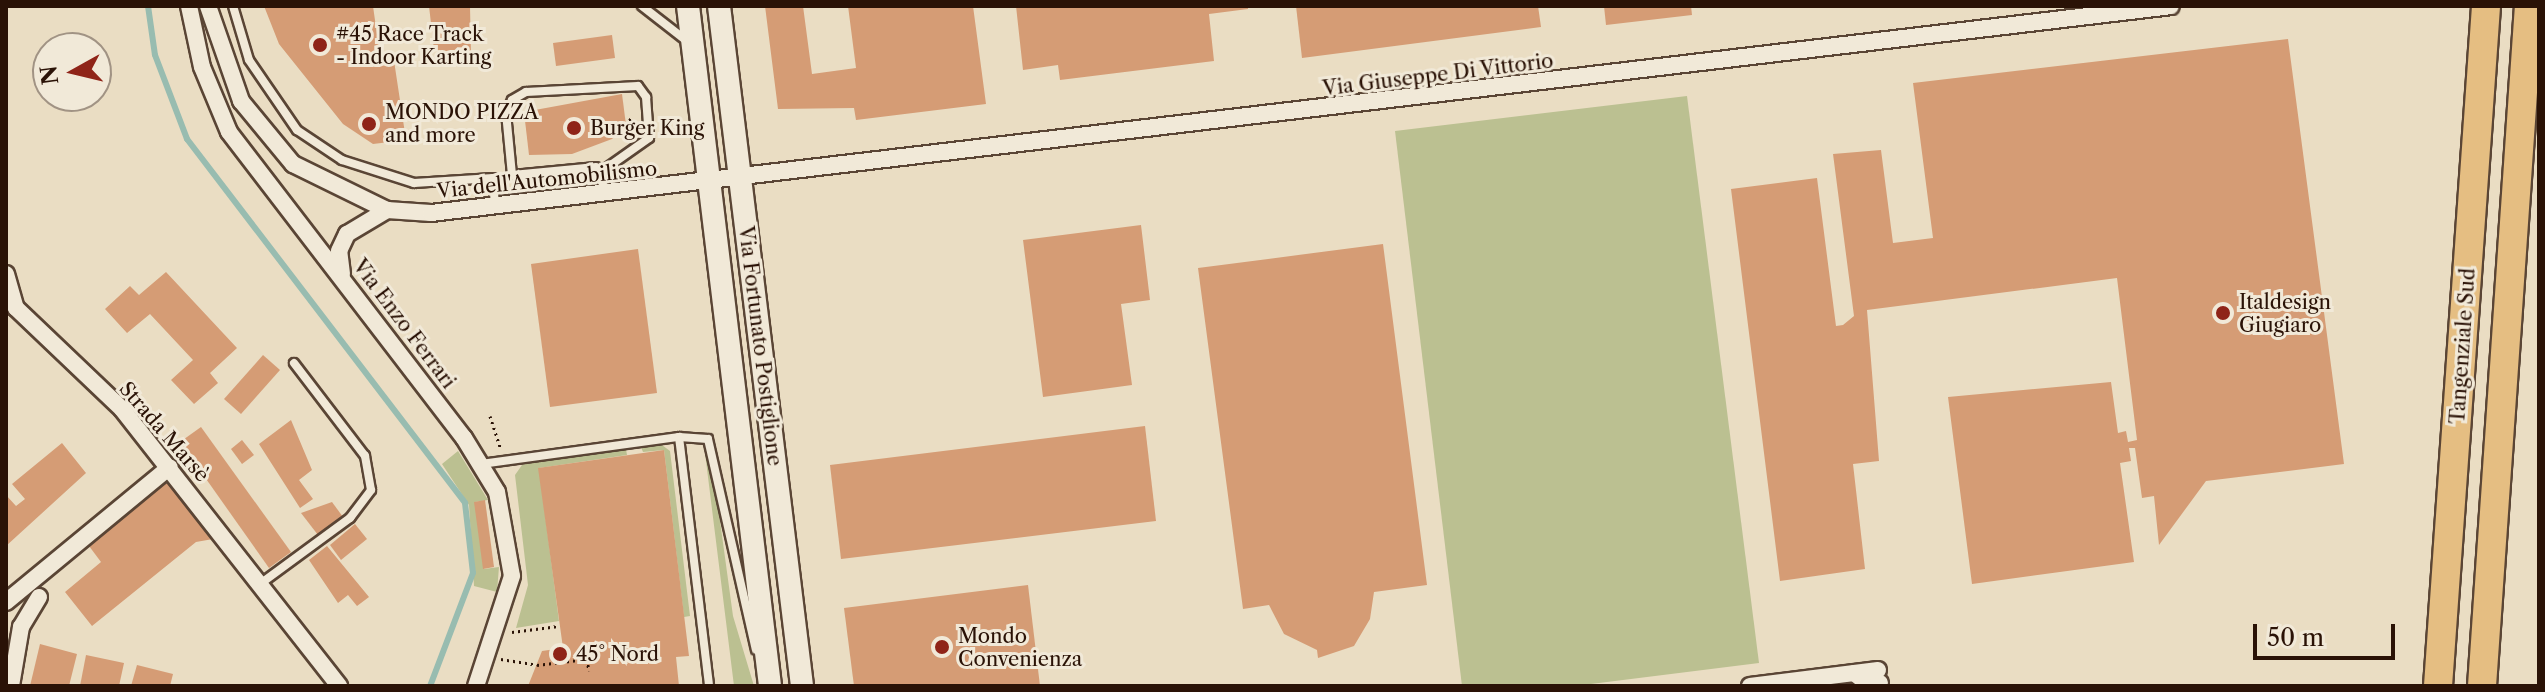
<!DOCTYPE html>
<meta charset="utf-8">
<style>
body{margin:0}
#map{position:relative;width:2545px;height:692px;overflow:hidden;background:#eaddc3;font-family:"Libre Caslon Text",serif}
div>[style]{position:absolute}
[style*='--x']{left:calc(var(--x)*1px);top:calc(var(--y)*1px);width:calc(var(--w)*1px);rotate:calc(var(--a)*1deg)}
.green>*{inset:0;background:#bbc091}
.stream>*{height:6px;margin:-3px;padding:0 3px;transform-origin:3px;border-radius:3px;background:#98bcb0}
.building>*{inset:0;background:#d59c75}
.path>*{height:3px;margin-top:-1.5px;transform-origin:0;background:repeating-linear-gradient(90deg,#2a1206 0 2px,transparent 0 6px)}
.roads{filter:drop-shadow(2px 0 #5a4535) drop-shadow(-2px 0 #5a4535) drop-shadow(0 2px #5a4535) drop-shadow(0 -2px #5a4535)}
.lane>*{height:8px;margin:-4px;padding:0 4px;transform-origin:4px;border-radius:4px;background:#f1e9d8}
.street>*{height:16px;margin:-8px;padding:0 8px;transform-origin:8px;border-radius:8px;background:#f1e9d8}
.secondary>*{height:22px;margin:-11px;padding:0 11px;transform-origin:11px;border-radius:11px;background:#f1e9d8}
.highway>*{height:28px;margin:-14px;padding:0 14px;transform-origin:14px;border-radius:14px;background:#e5be82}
.dots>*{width:22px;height:22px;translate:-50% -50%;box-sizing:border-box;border:4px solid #f1e9d8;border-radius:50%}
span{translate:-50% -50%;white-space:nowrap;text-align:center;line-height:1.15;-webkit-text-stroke:6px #f1e9d8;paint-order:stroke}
.poi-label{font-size:20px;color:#2a1206}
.left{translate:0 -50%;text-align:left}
.street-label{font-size:20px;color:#2a1206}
.frame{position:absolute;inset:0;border:8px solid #2a1206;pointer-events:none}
.north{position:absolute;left:32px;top:32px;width:80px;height:80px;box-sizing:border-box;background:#f1e9d8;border:2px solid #a19384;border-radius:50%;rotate:262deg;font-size:22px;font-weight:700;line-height:32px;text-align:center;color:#2a1206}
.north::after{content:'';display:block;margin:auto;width:28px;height:36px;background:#8f2418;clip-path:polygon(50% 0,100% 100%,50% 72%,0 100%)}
.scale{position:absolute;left:2253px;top:624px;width:142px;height:36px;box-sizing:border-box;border:4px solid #2a1206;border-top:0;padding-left:10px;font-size:24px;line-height:28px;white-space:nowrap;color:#2a1206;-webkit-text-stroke:6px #f1e9d8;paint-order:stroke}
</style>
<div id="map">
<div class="green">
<div style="clip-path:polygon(1687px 96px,1759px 663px,1575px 686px,1462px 686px,1395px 131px)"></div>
<div style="clip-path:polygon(662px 445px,670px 451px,690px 616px,684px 617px,664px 450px,643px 452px,641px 447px)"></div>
<div style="clip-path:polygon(626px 449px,627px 455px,539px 468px,559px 621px,516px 628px,528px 585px,515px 475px,522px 465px,538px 461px)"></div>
<div style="clip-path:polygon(458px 451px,488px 500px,475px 502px,484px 569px,499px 567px,497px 592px,474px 586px,469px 505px,442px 464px)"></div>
<div style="clip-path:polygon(705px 453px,714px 477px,733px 616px,754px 686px,734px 686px)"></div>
</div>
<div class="stream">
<div style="--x:148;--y:6;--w:49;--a:81.9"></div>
<div style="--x:155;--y:55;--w:90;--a:69.1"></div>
<div style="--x:187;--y:139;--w:458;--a:52.6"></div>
<div style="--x:465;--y:503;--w:70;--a:83.5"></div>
<div style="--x:473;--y:573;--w:121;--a:110.8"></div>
</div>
<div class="building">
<div style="clip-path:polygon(264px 6px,373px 6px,380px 56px,393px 54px,406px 140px,373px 144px,343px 124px,279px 44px)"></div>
<div style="clip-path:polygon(429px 6px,470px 6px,471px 55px,441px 58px,440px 50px,434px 50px)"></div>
<div style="clip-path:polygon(765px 6px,803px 6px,812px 74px,856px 68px,848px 6px,973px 6px,986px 104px,856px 120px,854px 108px,778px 109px)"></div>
<div style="clip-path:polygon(1016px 6px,1248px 6px,1248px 9px,1209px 14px,1214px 61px,1060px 80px,1058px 65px,1023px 70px)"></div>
<div style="clip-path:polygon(1296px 6px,1538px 6px,1541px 27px,1302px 58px)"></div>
<div style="clip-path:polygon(1604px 6px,1691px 6px,1692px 15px,1606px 25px)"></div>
<div style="clip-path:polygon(612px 35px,615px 58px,556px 66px,553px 43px)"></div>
<div style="clip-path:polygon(2288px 39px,2344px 464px,2206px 481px,2159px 545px,2154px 496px,2142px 498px,2135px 448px,2129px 448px,2131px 461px,2120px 463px,2134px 562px,1972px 584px,1948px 397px,2111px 382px,2118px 433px,2126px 431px,2128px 442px,2137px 440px,2117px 278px,1867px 310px,1879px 461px,1853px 464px,1865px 569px,1780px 581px,1731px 189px,1817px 178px,1836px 326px,1843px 325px,1854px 316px,1833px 154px,1881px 150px,1893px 243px,1933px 238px,1913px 83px)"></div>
<div style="clip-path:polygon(622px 94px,626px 125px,612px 139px,572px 154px,529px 155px,524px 112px)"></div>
<div style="clip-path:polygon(1141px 225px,1150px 300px,1121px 304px,1132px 385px,1043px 397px,1023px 240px)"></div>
<div style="clip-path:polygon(1383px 244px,1427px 585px,1374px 592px,1370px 619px,1354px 646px,1318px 658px,1317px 650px,1284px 634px,1269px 605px,1243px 609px,1198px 268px)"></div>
<div style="clip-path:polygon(638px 249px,657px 393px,550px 407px,531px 264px)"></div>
<div style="clip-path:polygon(166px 272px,237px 348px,210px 373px,218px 383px,194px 404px,171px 380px,193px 360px,150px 314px,127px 333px,105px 309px,130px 286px,139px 295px)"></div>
<div style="clip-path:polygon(263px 355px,280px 370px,241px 414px,224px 399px)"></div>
<div style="clip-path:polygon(291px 420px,312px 470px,299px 480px,313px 499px,300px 508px,259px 444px)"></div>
<div style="clip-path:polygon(1145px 426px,1156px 521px,841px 559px,830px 465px)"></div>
<div style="clip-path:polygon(201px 427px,291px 552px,269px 568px,180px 442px)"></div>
<div style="clip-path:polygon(242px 440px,254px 455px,242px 464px,231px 449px)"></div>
<div style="clip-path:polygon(62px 443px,86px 473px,6px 546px,6px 495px,16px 506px,25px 499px,12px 484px)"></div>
<div style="clip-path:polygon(664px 450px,689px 656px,676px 657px,679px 686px,528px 686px,542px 651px,563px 648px,538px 468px)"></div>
<div style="clip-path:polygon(169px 476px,213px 539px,196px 542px,92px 626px,65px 592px,101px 562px,86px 542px)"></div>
<div style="clip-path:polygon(485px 500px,494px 567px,483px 569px,474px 502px)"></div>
<div style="clip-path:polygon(332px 502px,343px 517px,318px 535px,301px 513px)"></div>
<div style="clip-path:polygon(355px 524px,367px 539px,341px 560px,330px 545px)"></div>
<div style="clip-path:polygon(327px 546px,369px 597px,357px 606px,348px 595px,338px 603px,309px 560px)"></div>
<div style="clip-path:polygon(1028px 585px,1040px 686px,854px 686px,844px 608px)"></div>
<div style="clip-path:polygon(40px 644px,77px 654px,69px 686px,30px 686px)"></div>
<div style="clip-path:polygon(86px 655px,124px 663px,119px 686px,80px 686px)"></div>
<div style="clip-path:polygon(137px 665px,173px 674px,170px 686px,131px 686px)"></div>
</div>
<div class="path">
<div style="--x:626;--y:125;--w:10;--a:-53"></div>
<div style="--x:490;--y:416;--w:35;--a:72"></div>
<div style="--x:512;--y:632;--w:47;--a:-7.3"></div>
<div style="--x:501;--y:659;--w:36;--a:9"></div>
<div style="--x:537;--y:665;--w:50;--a:-6.8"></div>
<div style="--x:587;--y:659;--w:12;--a:81"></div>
</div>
<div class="roads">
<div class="lane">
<div style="--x:233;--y:6;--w:56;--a:73.5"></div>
<div style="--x:249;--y:60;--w:85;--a:55.6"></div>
<div style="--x:297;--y:130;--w:54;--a:33.7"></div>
<div style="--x:342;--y:160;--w:76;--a:17.7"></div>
<div style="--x:414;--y:183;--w:79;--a:-3.6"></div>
<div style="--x:493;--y:178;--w:28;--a:86"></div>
<div style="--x:642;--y:6;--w:57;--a:37.9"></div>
<div style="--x:596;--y:167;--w:84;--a:174.6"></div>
<div style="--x:512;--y:175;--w:62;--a:-95.5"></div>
<div style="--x:506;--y:113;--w:14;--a:-65"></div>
<div style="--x:512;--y:100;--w:16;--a:-30"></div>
<div style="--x:526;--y:92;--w:112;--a:-3.1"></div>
<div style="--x:638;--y:86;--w:14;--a:54"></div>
<div style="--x:646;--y:97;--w:41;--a:85.8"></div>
<div style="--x:649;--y:138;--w:59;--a:144.7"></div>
<div style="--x:601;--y:172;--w:20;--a:81"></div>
<div style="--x:679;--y:437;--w:251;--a:83.1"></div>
<div style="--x:481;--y:464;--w:200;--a:-7.8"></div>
<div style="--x:679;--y:437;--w:29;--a:4"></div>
<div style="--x:708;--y:439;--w:216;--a:77.2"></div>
<div style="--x:260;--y:584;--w:112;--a:-36.3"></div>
<div style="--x:350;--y:518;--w:35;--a:-53"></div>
<div style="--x:371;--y:490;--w:35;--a:-100"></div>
<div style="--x:365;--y:456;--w:117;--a:-127.4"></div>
</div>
<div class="street">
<div style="--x:189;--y:6;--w:62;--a:78"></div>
<div style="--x:202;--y:67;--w:70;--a:67.4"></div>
<div style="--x:229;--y:132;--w:386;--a:52.5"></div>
<div style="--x:464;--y:438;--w:63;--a:58.6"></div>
<div style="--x:497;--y:492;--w:85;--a:79.9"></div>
<div style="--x:512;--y:576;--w:116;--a:108.1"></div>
<div style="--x:208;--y:6;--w:101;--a:70.8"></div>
<div style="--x:241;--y:101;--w:82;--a:50.5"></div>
<div style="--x:293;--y:164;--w:105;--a:26.1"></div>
<div style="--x:387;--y:210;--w:44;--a:3.9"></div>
<div style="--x:431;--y:213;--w:1752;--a:-6.78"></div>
<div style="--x:6;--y:274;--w:35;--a:74"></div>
<div style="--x:16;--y:308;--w:146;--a:43.6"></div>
<div style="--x:122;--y:409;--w:352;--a:51.9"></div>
<div style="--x:342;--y:274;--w:23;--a:-97"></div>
<div style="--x:339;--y:251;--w:19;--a:-65"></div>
<div style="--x:347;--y:234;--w:47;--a:-31"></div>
<div style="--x:6;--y:602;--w:212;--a:-39.5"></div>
<div style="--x:1854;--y:673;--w:18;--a:38"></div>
<div style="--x:1868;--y:684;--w:12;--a:-5"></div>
<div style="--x:11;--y:686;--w:60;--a:-80.4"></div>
<div style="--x:21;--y:627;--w:35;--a:-59"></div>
<div style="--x:1750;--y:686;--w:129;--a:-7.1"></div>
</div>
<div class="secondary">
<div style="--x:688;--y:6;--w:685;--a:83.12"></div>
<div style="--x:719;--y:6;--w:685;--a:83.04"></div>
</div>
<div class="highway">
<div style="--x:2438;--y:686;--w:682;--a:-85.96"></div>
<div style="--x:2482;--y:686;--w:682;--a:-86.05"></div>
</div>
</div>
<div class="dots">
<div style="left:320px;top:45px;background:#8f2418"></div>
<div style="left:369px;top:124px;background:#8f2418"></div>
<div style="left:574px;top:128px;background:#8f2418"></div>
<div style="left:2223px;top:313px;background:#8f2418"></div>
<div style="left:942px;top:647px;background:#8f2418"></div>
<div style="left:560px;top:654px;background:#8f2418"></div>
</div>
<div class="poi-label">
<span class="left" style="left:336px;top:46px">#45 Race Track<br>- Indoor Karting</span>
<span class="left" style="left:385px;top:124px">MONDO PIZZA<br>and more</span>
<span class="left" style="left:590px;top:128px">Burger King</span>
<span class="left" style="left:2239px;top:314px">Italdesign<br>Giugiaro</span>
<span class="left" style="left:958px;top:648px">Mondo<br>Convenienza</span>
<span class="left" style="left:576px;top:654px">45° Nord</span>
</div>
<div class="street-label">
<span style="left:1438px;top:75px;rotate:-7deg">Via Giuseppe Di Vittorio</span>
<span style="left:547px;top:180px;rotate:-6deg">Via dell'Automobilismo</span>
<span style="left:404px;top:324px;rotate:53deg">Via Enzo Ferrari</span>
<span style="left:760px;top:346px;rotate:83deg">Via Fortunato Postiglione</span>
<span style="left:2463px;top:346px;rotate:-86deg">Tangenziale Sud</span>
<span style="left:164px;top:432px;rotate:49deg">Strada Marsè</span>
</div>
<div class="frame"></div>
<div class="north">N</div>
<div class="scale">50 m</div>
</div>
